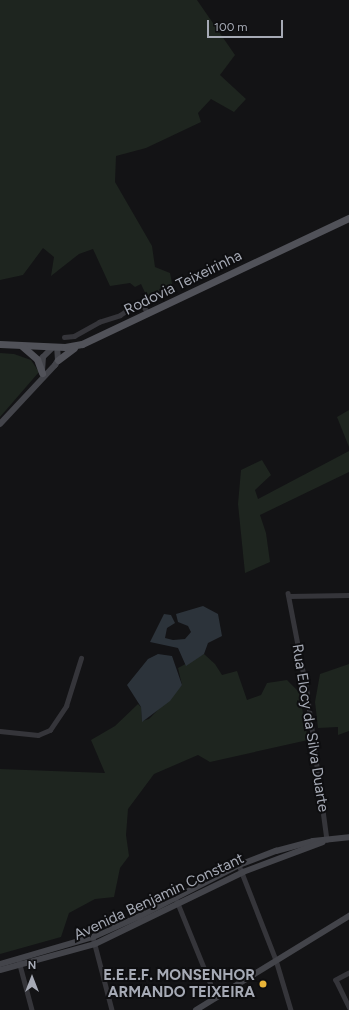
<!DOCTYPE html>
<style>
body{margin:0}
#map{position:relative;width:349px;height:1010px;overflow:hidden;background:#131315;font-family:Figtree,sans-serif}
div>[style]{position:absolute}
[style*='--x']{left:calc(var(--x)*1px);top:calc(var(--y)*1px);width:calc(var(--w)*1px);rotate:calc(var(--a)*1deg)}
.green>*{inset:0;background:#1e251f}
.water>*{inset:0;background:#2c333a}
.street>*{height:4.5px;margin:-2.25px;padding:0 2.25px;transform-origin:2.25px;border-radius:2.25px;background:#35353a}
.secondary>*{height:6px;margin:-3px;padding:0 3px;transform-origin:3px;border-radius:3px;background:#43444a}
.primary>*{height:7px;margin:-3.5px;padding:0 3.5px;transform-origin:3.5px;border-radius:3.5px;background:#515259}
.dots>*{width:11px;height:11px;translate:-50% -50%;box-sizing:border-box;border:2px solid #0e0e10;border-radius:50%}
span{translate:-50% -50%;white-space:nowrap;text-align:center;line-height:1.15;-webkit-text-stroke:4px #0e0e10;paint-order:stroke}
.street-label{font-size:15px;color:#a6aab5}
.poi-label{font-size:15px;color:#a6aab5;font-weight:700}
.right{translate:-100% -50%;text-align:right}
.north{position:absolute;left:12px;top:958px;width:40px;height:40px;-webkit-text-stroke:3px #0e0e10;paint-order:stroke;rotate:0deg;font-size:11px;font-weight:700;line-height:16px;text-align:center;color:#a6aab5}
.north::after{content:'';display:block;margin:auto;width:14px;height:18px;background:#a6aab5;clip-path:polygon(50% 0,100% 100%,50% 72%,0 100%)}
.scale{position:absolute;left:207px;top:20px;width:76px;height:18px;box-sizing:border-box;border:2px solid #a6aab5;border-top:0;padding-left:5px;font-size:12px;line-height:14px;white-space:nowrap;color:#a6aab5;-webkit-text-stroke:3px #0e0e10;paint-order:stroke}
</style>
<div id="map">
<div class="green">
<div style="clip-path:polygon(0 0,197px 0,235px 55px,220px 75px,246px 99px,234px 112px,211px 99px,198px 113px,201px 122px,146px 148px,116px 156px,115px 182px,152px 246px,155px 267px,170px 273px,173px 289px,148px 299px,141px 284px,135px 287px,130px 283px,110px 286px,93px 249px,79px 254px,51px 276px,54px 257px,43px 248px,23px 275px,0 280px)"></div>
<div style="clip-path:polygon(0 353px,14px 354px,31px 360px,39px 372px,0 417px)"></div>
<div style="clip-path:polygon(349px 410px,349px 447px,337px 417px)"></div>
<div style="clip-path:polygon(349px 451px,349px 472px,260px 515px,266px 533px,270px 562px,245px 573px,238px 504px,241px 470px,262px 460px,271px 475px,255px 490px,258px 499px)"></div>
<div style="clip-path:polygon(204px 654px,215px 664px,222px 675px,237px 671px,247px 700px,261px 695px,267px 683px,287px 680px,299px 692px,308px 740px,210px 762px,198px 755px,154px 774px,128px 809px,126px 835px,129px 856px,120px 868px,114px 897px,95px 899px,69px 913px,61px 937px,0 954px,0 769px,105px 773px,91px 740px,115px 726px,138px 704px,141px 707px,142px 721px,149px 719px,182px 685px,178px 668px)"></div>
<div style="clip-path:polygon(349px 664px,349px 731px,338px 735px,338px 727px,318px 728px,315px 702px,320px 674px)"></div>
</div>
<div class="water">
<div style="clip-path:polygon(203px 606px,218px 614px,222px 636px,208px 643px,204px 654px,186px 666px,178px 648px,150px 642px,164px 614px,171px 615px,175px 623px,167px 628px,165px 638px,173px 640px,185px 639px,191px 632px,188px 626px,178px 622px,176px 614px)"></div>
<div style="clip-path:polygon(158px 654px,172px 656px,182px 685px,170px 701px,142px 722px,141px 707px,127px 685px,148px 659px)"></div>
</div>
<div class="street">
<div style="--x:64;--y:337;--w:10;--a:-6"></div>
<div style="--x:74;--y:336;--w:29;--a:-29"></div>
<div style="--x:99;--y:322;--w:22;--a:-18"></div>
<div style="--x:120;--y:315;--w:22;--a:-34"></div>
<div style="--x:138;--y:303;--w:4;--a:14"></div>
<div style="--x:142;--y:304;--w:11;--a:56"></div>
<div style="--x:288;--y:593;--w:101;--a:79.1"></div>
<div style="--x:307;--y:692;--w:149;--a:82.3"></div>
<div style="--x:289;--y:596;--w:60;--a:-1"></div>
<div style="--x:0;--y:731;--w:38;--a:6"></div>
<div style="--x:38;--y:735;--w:13;--a:-23"></div>
<div style="--x:50;--y:730;--w:29;--a:-56"></div>
<div style="--x:66;--y:706;--w:50;--a:-72.6"></div>
<div style="--x:239;--y:865;--w:102;--a:68.7"></div>
<div style="--x:276;--y:960;--w:52;--a:73.3"></div>
<div style="--x:177;--y:901;--w:104;--a:67.9"></div>
<div style="--x:93;--y:937;--w:75;--a:75.4"></div>
<div style="--x:19;--y:961;--w:51;--a:75.1"></div>
<div style="--x:349;--y:973;--w:15;--a:152"></div>
<div style="--x:336;--y:980;--w:30;--a:64"></div>
</div>
<div class="secondary">
<div style="--x:42;--y:371;--w:14;--a:-86"></div>
<div style="--x:43;--y:357;--w:14;--a:-45"></div>
<div style="--x:0;--y:424;--w:81;--a:-47"></div>
<div style="--x:55;--y:365;--w:6;--a:-59"></div>
<div style="--x:58;--y:360;--w:13;--a:-94"></div>
<div style="--x:0;--y:964;--w:97;--a:-16.2"></div>
<div style="--x:93;--y:937;--w:49;--a:-24"></div>
<div style="--x:138;--y:917;--w:114;--a:-27.2"></div>
<div style="--x:239;--y:865;--w:40;--a:-21"></div>
<div style="--x:276;--y:851;--w:38;--a:-15"></div>
<div style="--x:313;--y:841;--w:36;--a:-6"></div>
<div style="--x:0;--y:970;--w:98;--a:-15.3"></div>
<div style="--x:95;--y:944;--w:165;--a:-25.9"></div>
<div style="--x:243;--y:872;--w:85;--a:-20.6"></div>
<div style="--x:196;--y:1010;--w:180;--a:-31.6"></div>
</div>
<div class="primary">
<div style="--x:0;--y:344;--w:65;--a:2.6"></div>
<div style="--x:65;--y:347;--w:17;--a:-10"></div>
<div style="--x:82;--y:344;--w:295;--a:-25.3"></div>
<div style="--x:22;--y:346;--w:20;--a:41"></div>
<div style="--x:37;--y:359;--w:15;--a:70"></div>
<div style="--x:58;--y:360;--w:20;--a:-37"></div>
</div>
<div class="dots">
<div style="left:263px;top:984px;background:#e9b438"></div>
</div>
<div class="street-label">
<span style="left:183px;top:283px;rotate:-26deg">Rodovia Teixeirinha</span>
<span style="left:310px;top:728px;rotate:81deg">Rua Elocy da Silva Duarte</span>
<span style="left:159px;top:897px;rotate:-25deg">Avenida Benjamin Constant</span>
</div>
<div class="poi-label">
<span class="right" style="left:255px;top:984px">E.E.E.F. MONSENHOR<br>ARMANDO TEIXEIRA</span>
</div>
<div class="north">N</div>
<div class="scale">100 m</div>
</div>
